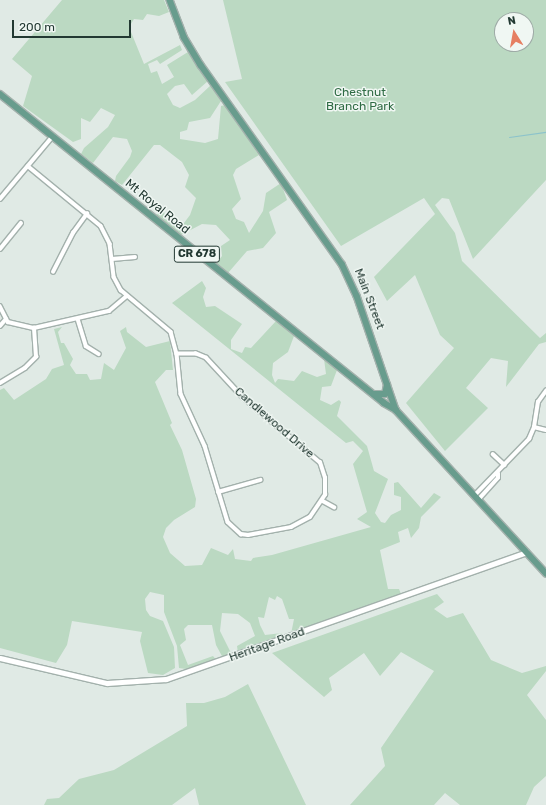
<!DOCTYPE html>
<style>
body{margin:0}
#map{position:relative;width:546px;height:805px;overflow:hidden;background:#e0eae5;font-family:Rubik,sans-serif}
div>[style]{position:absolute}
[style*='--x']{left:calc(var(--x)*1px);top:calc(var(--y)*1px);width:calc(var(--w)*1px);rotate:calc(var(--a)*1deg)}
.green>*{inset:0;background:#bbd9c2}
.stream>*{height:1px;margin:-0.5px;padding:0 0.5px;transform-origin:0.5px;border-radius:0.5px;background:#8cc3cb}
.roads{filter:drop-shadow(1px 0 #a3b1ac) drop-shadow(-1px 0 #a3b1ac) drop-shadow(0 1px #a3b1ac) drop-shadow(0 -1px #a3b1ac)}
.street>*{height:3.5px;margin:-1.75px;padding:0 1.75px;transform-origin:1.75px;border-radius:1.75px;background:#fff}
.secondary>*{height:5px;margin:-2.5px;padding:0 2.5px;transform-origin:2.5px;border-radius:2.5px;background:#fff}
.primary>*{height:5.5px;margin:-2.75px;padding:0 2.75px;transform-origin:2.75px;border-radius:2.75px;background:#689c8d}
span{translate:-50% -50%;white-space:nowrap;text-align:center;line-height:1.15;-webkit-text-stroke:3px #f0f7f3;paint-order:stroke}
.shield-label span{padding:1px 3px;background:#f0f7f3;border:1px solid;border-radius:3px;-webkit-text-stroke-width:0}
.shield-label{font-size:11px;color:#223932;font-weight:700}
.park-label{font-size:12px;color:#306c45}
.street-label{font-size:12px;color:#223932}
.north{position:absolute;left:494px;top:12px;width:40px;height:40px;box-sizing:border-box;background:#f0f7f3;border:1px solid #9eaba6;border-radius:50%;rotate:349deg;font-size:11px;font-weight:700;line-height:16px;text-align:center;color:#223932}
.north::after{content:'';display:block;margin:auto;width:14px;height:18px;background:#e67f62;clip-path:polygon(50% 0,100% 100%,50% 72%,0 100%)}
.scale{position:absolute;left:12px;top:20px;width:119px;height:18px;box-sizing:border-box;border:2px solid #223932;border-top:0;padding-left:5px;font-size:12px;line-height:14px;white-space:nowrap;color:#223932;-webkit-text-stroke:3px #f0f7f3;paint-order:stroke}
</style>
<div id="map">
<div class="green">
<div style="clip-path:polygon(62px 0,164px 0,169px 12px,159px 16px,147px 14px,143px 20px,134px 19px,129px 27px,144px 64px,180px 45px,182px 50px,160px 64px,157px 60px,148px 64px,151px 73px,157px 71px,162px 84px,174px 77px,167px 65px,188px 52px,208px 81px,192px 95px,184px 84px,175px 86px,167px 94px,173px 105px,180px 108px,195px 100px,211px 85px,221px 101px,210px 118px,189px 122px,187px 130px,180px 132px,180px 139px,205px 143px,218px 139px,221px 106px,225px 105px,259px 155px,236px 169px,233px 175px,241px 199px,232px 209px,236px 219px,244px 222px,249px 233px,263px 211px,266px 193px,281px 183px,287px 200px,269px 212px,276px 233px,263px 248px,247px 251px,228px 273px,216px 264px,222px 256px,221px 246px,230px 240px,216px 225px,202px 224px,181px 235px,156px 215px,164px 210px,165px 219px,174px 225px,184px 223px,190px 215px,196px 198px,185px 187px,189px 175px,182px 162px,160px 145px,154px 145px,122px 185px,115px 181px,116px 176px,130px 157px,132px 151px,127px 139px,113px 137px,93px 163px,81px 154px,84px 148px,108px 127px,115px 115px,101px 108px,90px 122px,81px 118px,81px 139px,73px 142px,23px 106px,32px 76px,12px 59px)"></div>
<div style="clip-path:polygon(evenodd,223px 0,546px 0,546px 180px,473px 259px,449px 199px,442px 198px,435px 205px,455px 233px,462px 261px,540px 338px,546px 333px,546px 342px,539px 344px,506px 387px,508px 361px,491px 358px,466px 388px,488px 408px,445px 451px,406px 403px,454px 348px,440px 335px,415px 275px,387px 301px,374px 277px,435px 214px,424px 198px,341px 246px,225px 82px,242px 79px,223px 0,502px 20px,526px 20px,526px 44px,502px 44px,502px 20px)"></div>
<div style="clip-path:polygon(202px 281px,206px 288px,203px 297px,206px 307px,215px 306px,242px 324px,231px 340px,231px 349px,242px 353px,245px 347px,251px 348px,276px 321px,294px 336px,288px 352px,273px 363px,272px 375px,275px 383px,278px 379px,294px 381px,302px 371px,317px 377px,326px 374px,324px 359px,337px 370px,331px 386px,322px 387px,320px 400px,331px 405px,339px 400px,341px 402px,337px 416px,367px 446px,374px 471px,388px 479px,375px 513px,381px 522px,385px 523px,391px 515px,401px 510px,401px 497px,394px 495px,394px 483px,398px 482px,421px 508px,434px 493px,441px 497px,421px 517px,419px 528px,411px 538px,408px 528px,398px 532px,400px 542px,380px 550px,388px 589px,399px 589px,401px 594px,291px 634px,294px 619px,289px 619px,282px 599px,277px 596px,275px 600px,269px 597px,264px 618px,258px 617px,260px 625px,265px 635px,282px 633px,284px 636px,238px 653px,237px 646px,255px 636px,250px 623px,238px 614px,222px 613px,220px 631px,232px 655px,223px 658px,216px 645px,212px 625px,188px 625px,184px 629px,186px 640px,180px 645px,188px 665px,213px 656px,217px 661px,193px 670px,179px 668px,177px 646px,164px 612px,164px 595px,150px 592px,145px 599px,146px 610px,150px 616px,163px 621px,174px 647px,175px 668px,163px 675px,148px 673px,140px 641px,142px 632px,72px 621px,67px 645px,56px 663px,0 648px,0 390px,4px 388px,14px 400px,46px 379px,52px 369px,64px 365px,54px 329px,62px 327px,58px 332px,61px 343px,64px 343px,73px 359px,70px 365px,76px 374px,87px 374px,90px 380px,101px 379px,104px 363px,114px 370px,126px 348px,120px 331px,126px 327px,127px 332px,146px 347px,170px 341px,173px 370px,166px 370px,155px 382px,172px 423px,170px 425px,182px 450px,196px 499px,195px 507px,174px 520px,166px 528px,163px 537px,170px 553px,185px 566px,202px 565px,211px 548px,228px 555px,233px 549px,235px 559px,251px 561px,253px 558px,272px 555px,371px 527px,357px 519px,367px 512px,353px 464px,363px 451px,353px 441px,346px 443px,172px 303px)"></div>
<div style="clip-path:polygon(437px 594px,444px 602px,434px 609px,447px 618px,463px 613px,491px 660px,522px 673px,546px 666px,546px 671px,527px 695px,546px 720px,546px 776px,534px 787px,526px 805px,460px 805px,445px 793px,434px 805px,350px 805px,385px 766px,381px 748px,434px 671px,401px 652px,380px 676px,364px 653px,329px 678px,332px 690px,324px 697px,272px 653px)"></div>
<div style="clip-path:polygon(248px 684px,306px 805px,199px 805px,195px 788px,172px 805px,44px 805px,47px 799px,59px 798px,79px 779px,114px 770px,187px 726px,186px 703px,204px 703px,225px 697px)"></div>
</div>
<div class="stream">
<div style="--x:509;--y:137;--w:37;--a:-8"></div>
</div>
<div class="roads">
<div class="street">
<div style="--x:28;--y:166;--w:94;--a:39.4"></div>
<div style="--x:101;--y:226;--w:20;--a:63"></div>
<div style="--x:110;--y:244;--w:33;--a:83"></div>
<div style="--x:114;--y:277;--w:15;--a:62"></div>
<div style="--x:121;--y:290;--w:65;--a:40"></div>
<div style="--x:171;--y:332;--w:23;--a:75"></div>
<div style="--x:177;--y:354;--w:40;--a:84.3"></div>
<div style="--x:181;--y:394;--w:57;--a:65.2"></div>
<div style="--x:205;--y:446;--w:79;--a:73.2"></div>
<div style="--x:228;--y:522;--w:18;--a:43"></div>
<div style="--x:241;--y:534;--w:7;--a:8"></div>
<div style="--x:248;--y:535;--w:44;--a:-10.5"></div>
<div style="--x:291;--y:527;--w:21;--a:-28"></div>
<div style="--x:310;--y:517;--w:27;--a:-56"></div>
<div style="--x:325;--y:495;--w:17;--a:-90"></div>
<div style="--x:325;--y:478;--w:16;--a:-108"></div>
<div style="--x:320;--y:463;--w:101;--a:-139.8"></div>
<div style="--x:243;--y:398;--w:54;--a:-132.8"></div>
<div style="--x:206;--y:358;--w:11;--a:-158"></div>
<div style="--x:196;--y:354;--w:19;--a:180"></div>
<div style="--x:0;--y:199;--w:82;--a:-49.9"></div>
<div style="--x:0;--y:249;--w:33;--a:-51"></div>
<div style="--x:112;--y:259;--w:23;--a:-5"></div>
<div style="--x:53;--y:272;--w:44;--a:-62.9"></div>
<div style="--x:73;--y:233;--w:24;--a:-54"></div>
<div style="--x:0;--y:306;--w:18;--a:63"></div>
<div style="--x:8;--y:322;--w:27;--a:13"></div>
<div style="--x:34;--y:328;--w:77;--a:-12.8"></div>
<div style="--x:109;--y:311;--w:23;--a:-40"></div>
<div style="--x:78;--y:319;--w:28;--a:73"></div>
<div style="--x:86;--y:346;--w:15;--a:32"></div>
<div style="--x:0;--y:326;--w:9;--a:-49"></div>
<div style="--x:0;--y:383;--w:29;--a:-31"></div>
<div style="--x:25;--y:368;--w:16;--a:-45"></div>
<div style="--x:36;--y:357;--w:29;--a:-94"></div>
<div style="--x:534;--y:427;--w:12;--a:14"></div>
<div style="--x:493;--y:454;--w:16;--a:43"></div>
<div style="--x:218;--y:492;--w:44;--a:-15.9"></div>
<div style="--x:475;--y:495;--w:78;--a:-46"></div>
<div style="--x:529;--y:439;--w:13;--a:-67"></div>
<div style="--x:534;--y:427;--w:25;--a:-81"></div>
<div style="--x:538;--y:402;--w:14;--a:-54"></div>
<div style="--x:479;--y:499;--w:28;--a:-48"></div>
<div style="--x:498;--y:478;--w:4;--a:-90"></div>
<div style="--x:323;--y:501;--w:13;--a:29"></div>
</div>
<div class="secondary">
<div style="--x:0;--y:658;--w:110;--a:13.2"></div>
<div style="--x:107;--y:683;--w:59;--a:-3.9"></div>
<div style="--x:166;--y:679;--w:382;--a:-19.4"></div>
</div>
<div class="primary">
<div style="--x:170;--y:0;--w:40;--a:69"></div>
<div style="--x:184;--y:37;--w:33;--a:59"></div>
<div style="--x:201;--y:65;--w:244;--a:54.7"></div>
<div style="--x:342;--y:264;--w:35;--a:65"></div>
<div style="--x:357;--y:296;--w:120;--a:71.1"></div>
<div style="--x:396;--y:410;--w:222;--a:47.4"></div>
<div style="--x:0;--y:94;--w:493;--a:38.8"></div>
<div style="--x:384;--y:403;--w:14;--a:30"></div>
<div style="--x:374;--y:394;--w:11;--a:0"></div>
<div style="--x:385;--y:394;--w:9;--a:-77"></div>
</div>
</div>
<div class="shield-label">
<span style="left:197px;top:254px">CR 678</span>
</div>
<div class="park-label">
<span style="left:360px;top:100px">Chestnut<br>Branch Park</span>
</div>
<div class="street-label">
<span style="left:157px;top:207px;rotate:39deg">Mt Royal Road</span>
<span style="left:369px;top:299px;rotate:69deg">Main Street</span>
<span style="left:274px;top:423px;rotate:41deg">Candlewood Drive</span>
<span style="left:267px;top:645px;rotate:-20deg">Heritage Road</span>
</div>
<div class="north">N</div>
<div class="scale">200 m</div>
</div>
